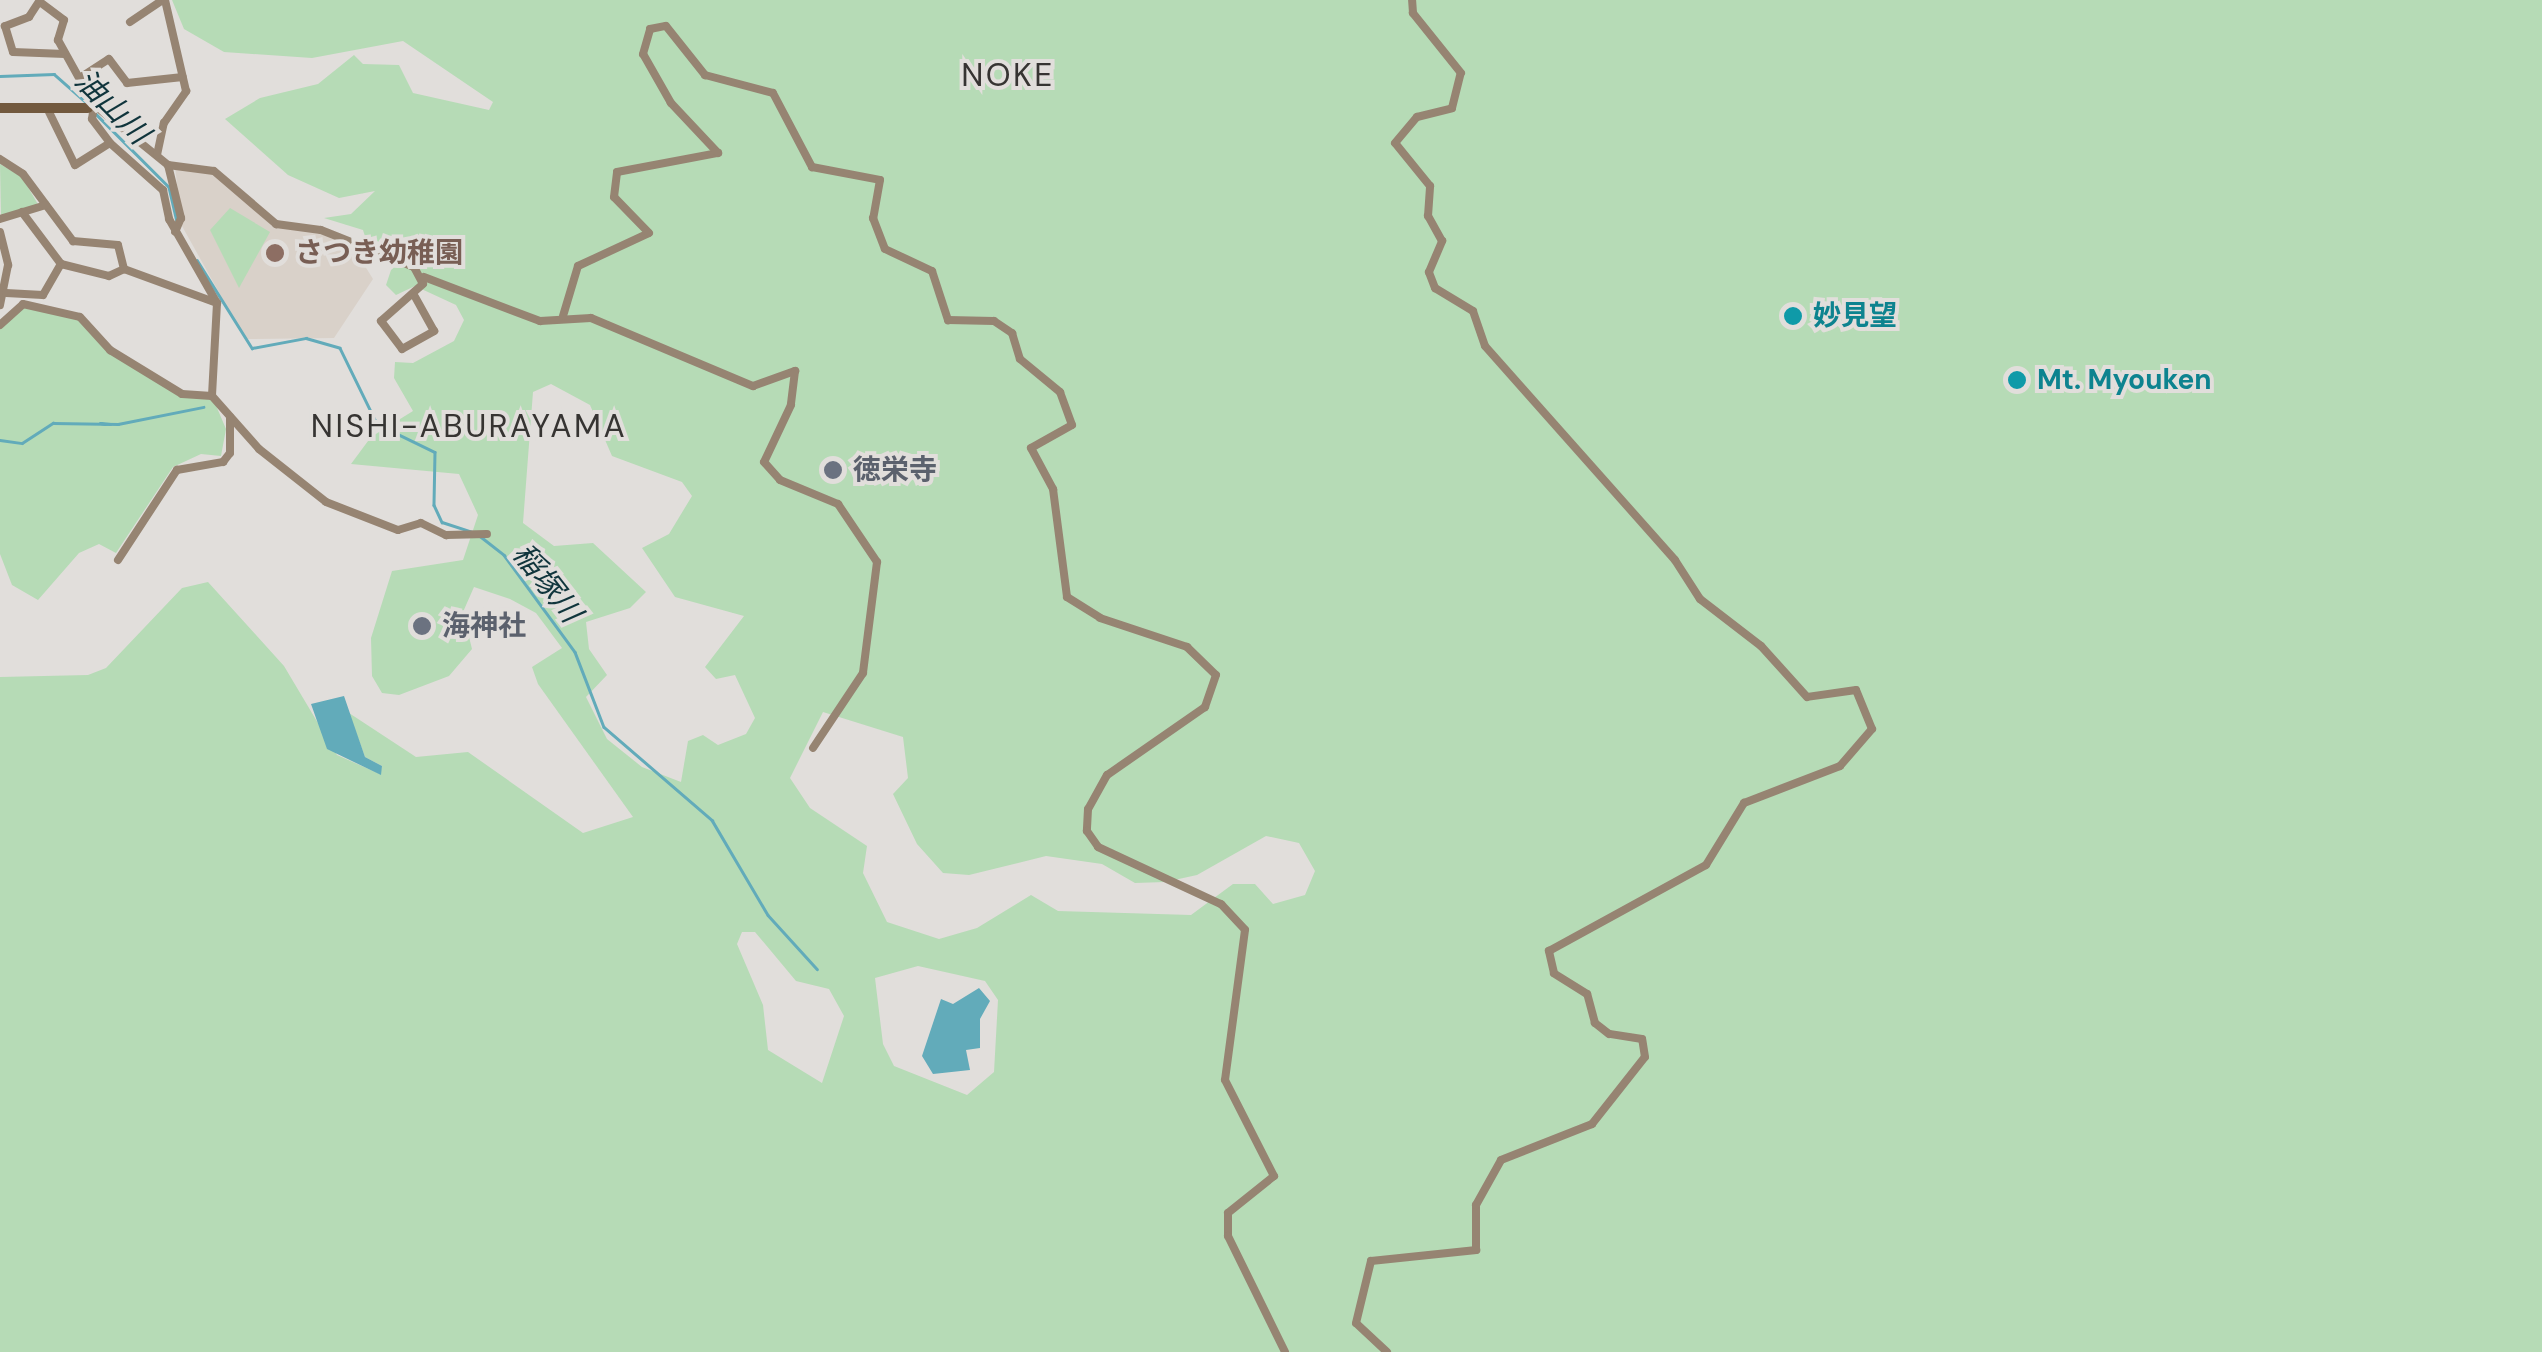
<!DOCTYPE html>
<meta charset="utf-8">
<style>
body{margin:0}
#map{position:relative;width:2542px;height:1352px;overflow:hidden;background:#e1dedb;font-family:"DM Sans","Noto Sans JP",sans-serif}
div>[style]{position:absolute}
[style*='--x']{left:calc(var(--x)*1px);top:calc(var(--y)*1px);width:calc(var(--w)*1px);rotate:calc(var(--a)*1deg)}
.built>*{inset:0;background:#d9d1c9}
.green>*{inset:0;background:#b6dbb6}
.water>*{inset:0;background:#62abba}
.stream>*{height:2.5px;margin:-1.25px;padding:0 1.25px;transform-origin:1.25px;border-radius:1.25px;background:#62abba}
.street>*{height:8px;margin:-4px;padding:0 4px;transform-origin:4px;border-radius:4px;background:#968472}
.secondary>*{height:10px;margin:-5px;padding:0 5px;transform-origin:5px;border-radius:5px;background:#72593e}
.dots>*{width:28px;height:28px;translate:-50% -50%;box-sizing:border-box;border:5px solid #e1dedb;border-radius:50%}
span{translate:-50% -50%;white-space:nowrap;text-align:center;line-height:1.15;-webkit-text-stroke:8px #e1dedb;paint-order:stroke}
.education-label{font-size:28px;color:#785e54;font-weight:700}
.left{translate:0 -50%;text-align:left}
.culture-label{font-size:28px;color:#0d838f;font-weight:700}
.worship-label{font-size:28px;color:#5b616d;font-weight:700}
.water-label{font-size:30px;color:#10353c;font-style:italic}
.quarter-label{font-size:32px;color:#363432;letter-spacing:2.5px}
</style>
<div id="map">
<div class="built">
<div style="clip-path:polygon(175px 167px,213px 173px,275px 226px,320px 233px,355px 250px,373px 279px,334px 338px,245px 339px,182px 226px)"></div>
</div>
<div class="green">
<div style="clip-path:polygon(evenodd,172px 0,2542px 0,2542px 1352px,0 1352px,0 677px,88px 675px,106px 668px,182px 588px,208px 582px,284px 666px,337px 755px,380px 774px,382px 766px,365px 757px,349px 713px,416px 757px,468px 752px,583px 833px,633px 817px,538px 684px,532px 667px,562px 648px,536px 613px,510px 599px,474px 587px,463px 612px,472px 649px,449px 676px,399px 695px,382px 693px,372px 676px,371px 638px,392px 571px,463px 560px,478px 515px,459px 474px,351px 464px,371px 437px,413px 411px,394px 378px,395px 362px,413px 363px,454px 341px,464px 320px,456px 305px,415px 286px,396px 295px,386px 285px,395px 258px,368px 246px,363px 230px,324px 218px,351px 214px,375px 191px,339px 198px,288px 175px,225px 119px,260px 98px,318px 84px,354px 55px,363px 64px,399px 65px,413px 93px,489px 110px,493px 102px,403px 41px,312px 58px,224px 52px,184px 29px,172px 0,551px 384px,590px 405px,612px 456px,682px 482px,692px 496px,669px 534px,642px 548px,675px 597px,744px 616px,705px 667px,716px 679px,735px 675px,755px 718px,746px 734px,718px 745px,703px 735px,688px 741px,681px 782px,642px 767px,607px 739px,586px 697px,607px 675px,589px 649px,586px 622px,630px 608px,646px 592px,593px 543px,554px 546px,523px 523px,533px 392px,551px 384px,172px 0,823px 712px,903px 737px,908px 778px,893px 794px,917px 844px,943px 873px,969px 875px,1046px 856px,1102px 864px,1135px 883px,1165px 882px,1197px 875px,1266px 836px,1299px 843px,1315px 871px,1305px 895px,1273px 904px,1255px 884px,1233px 884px,1191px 915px,1058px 911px,1031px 895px,977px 928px,939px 939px,887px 922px,863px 873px,867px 846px,810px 808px,790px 778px,823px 712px,172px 0,742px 932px,755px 932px,796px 981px,829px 989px,844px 1016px,822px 1083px,768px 1050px,763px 1005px,737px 944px,742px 932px,172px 0,918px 966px,985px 981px,998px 1000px,994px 1072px,967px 1095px,894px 1066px,883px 1044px,875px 978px,918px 966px)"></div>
<div style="clip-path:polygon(0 164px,22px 177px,39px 206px,1px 216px)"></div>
<div style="clip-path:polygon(230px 208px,270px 232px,239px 288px,210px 230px)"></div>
<div style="clip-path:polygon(23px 304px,80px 317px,110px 350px,182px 394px,212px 396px,226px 429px,221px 456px,201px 454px,173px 467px,116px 553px,99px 544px,79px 553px,38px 600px,12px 585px,0 554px,0 325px)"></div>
</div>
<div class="water">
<div style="clip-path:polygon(344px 696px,365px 757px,382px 766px,381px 775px,327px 749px,311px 704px)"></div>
<div style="clip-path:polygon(979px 988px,990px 1001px,980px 1019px,980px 1048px,966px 1050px,970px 1070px,933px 1074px,922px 1056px,941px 999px,953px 1004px)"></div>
</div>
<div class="stream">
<div style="--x:0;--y:76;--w:54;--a:-2.1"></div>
<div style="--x:54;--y:74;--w:44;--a:41.3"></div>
<div style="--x:95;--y:113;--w:105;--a:45"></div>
<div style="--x:169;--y:187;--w:36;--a:77"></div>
<div style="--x:197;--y:260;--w:104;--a:58"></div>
<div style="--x:252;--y:348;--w:55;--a:-10.5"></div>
<div style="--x:306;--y:338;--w:35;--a:16"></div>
<div style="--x:340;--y:348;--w:85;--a:64"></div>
<div style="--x:377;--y:424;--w:64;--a:25.8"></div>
<div style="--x:435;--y:452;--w:53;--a:91.1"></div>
<div style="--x:434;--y:505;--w:19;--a:65"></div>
<div style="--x:442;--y:522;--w:33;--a:18"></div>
<div style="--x:100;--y:423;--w:10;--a:6"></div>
<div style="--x:101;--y:423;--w:4;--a:14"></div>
<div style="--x:0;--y:440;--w:22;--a:8"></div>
<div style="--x:22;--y:443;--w:37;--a:-33"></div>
<div style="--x:53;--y:423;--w:65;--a:0.9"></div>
<div style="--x:118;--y:424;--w:87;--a:-11.3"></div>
<div style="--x:480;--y:536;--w:31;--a:38"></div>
<div style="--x:504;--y:555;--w:120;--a:53.8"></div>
<div style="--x:575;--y:652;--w:80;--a:68.9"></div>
<div style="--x:604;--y:727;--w:143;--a:40.7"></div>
<div style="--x:712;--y:820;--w:110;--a:59.5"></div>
<div style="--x:768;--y:915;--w:73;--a:47.8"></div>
</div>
<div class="street">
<div style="--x:40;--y:0;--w:20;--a:123"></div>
<div style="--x:29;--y:17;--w:26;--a:159"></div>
<div style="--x:5;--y:26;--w:27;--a:73"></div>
<div style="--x:13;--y:52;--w:52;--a:2.2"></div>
<div style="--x:40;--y:2;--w:30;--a:37"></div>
<div style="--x:64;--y:20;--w:21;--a:107"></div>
<div style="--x:58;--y:40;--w:74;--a:61"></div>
<div style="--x:94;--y:105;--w:95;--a:39"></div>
<div style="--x:168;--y:165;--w:55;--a:76.2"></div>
<div style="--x:181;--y:218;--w:15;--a:113"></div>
<div style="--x:130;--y:22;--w:40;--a:-34"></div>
<div style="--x:81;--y:77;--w:33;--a:-33"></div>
<div style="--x:109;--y:59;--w:30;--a:53"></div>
<div style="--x:127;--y:83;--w:56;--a:-6.1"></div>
<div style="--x:94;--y:105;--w:14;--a:98"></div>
<div style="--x:92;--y:119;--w:30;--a:53"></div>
<div style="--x:110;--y:143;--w:71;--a:41.6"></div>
<div style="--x:163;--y:190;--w:30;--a:78"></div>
<div style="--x:169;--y:219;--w:97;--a:60.3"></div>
<div style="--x:217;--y:303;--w:93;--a:93.1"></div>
<div style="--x:212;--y:396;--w:71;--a:48.4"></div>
<div style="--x:259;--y:449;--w:85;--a:38.3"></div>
<div style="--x:326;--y:502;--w:77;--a:21.3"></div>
<div style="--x:398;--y:530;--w:24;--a:-17"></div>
<div style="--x:421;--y:523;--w:28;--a:26"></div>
<div style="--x:446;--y:535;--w:41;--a:-1.4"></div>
<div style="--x:49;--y:112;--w:59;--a:63.9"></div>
<div style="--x:75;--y:165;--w:41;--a:-32.2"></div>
<div style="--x:157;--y:155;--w:33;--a:-78"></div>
<div style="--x:164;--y:123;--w:39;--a:-55"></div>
<div style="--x:186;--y:91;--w:93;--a:-103"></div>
<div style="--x:0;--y:159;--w:27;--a:33"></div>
<div style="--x:23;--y:174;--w:84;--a:53.3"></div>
<div style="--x:73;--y:241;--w:45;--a:5.1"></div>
<div style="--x:118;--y:245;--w:25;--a:76"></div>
<div style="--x:124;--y:269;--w:99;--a:20.1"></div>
<div style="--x:168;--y:165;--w:46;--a:7.4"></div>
<div style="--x:214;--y:171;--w:82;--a:40.5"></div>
<div style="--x:276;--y:224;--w:45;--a:7.6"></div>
<div style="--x:321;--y:230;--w:100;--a:21.7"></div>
<div style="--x:414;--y:267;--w:19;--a:62"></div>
<div style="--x:423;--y:284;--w:56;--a:138.6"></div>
<div style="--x:381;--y:321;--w:35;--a:53"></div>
<div style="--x:402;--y:349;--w:37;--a:-29"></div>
<div style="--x:434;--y:331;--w:39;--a:-119"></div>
<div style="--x:22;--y:212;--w:65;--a:53.1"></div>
<div style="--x:61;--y:264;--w:49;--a:14"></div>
<div style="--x:109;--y:276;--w:17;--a:-25"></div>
<div style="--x:0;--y:219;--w:48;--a:-16.9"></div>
<div style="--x:0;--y:232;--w:34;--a:76"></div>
<div style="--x:8;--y:265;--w:41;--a:101.3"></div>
<div style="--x:424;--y:277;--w:124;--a:20.8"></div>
<div style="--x:540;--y:321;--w:51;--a:-3.4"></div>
<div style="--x:591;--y:318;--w:176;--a:22.8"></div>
<div style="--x:753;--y:386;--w:45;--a:-19.7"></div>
<div style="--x:795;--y:371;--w:34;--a:97"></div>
<div style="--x:791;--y:405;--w:63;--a:115.3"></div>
<div style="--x:764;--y:462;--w:24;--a:48"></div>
<div style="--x:780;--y:480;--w:63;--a:22.5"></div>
<div style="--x:838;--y:504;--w:70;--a:56.1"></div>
<div style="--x:877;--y:562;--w:112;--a:97.2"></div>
<div style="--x:863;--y:673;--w:90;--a:123.7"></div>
<div style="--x:6;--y:293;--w:37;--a:3"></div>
<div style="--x:43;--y:295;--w:36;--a:-60"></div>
<div style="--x:563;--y:316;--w:52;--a:-73.3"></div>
<div style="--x:578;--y:266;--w:78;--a:-24.9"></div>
<div style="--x:649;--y:233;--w:50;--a:-134.2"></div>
<div style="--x:614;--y:197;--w:25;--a:-83"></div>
<div style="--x:617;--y:172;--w:103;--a:-10.7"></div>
<div style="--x:718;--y:153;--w:69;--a:-133.2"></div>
<div style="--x:671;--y:103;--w:56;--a:-119.7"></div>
<div style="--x:643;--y:54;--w:26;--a:-74"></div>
<div style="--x:650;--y:29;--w:16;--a:-11"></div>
<div style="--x:666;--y:26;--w:63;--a:51.5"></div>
<div style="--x:705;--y:75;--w:70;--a:14.8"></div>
<div style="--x:773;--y:93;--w:84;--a:62.2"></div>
<div style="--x:812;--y:167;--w:69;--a:10.8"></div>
<div style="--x:880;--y:180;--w:39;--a:100"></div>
<div style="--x:873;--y:218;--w:33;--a:69"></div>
<div style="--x:885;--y:249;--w:52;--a:25.1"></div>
<div style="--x:932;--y:271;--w:52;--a:71.9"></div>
<div style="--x:948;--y:320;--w:46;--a:1.2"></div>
<div style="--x:994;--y:321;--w:22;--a:34"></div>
<div style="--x:1012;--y:333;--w:27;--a:73"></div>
<div style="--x:1020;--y:359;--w:52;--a:39.5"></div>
<div style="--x:1060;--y:392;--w:35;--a:70"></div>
<div style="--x:1072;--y:425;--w:47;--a:150.7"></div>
<div style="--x:1031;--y:448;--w:47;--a:61.8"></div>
<div style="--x:1053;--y:489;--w:109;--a:82.6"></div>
<div style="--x:1067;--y:597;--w:39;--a:32"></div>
<div style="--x:1100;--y:618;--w:92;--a:18.4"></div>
<div style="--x:1187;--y:647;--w:40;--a:44"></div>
<div style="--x:1216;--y:675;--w:34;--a:109"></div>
<div style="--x:1205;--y:707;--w:119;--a:145.2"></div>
<div style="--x:1107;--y:775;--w:39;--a:119"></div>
<div style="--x:1088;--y:809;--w:22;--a:93"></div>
<div style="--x:1087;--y:831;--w:19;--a:55"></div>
<div style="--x:1098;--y:847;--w:136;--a:24.9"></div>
<div style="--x:1221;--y:904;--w:35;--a:47"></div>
<div style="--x:1245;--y:930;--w:151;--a:97.6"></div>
<div style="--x:1225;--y:1080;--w:108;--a:63"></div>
<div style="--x:1274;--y:1176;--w:59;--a:141.2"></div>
<div style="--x:1228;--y:1213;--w:23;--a:90"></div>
<div style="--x:1228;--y:1236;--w:129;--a:63.8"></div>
<div style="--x:0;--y:325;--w:31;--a:-42"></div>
<div style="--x:23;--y:304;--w:58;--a:12.8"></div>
<div style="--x:80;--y:317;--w:45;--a:47.7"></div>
<div style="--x:110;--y:350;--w:84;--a:31.4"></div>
<div style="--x:182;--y:394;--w:30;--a:4"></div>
<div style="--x:118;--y:560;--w:108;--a:-56.8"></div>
<div style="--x:177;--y:470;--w:47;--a:-9.9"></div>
<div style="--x:223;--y:462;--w:11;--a:-52"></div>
<div style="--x:230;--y:453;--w:36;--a:-90"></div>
<div style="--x:1387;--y:1352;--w:42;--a:-136.9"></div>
<div style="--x:1356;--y:1323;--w:64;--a:-76.4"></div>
<div style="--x:1371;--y:1261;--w:106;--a:-6"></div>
<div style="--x:1476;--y:1250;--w:45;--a:-90"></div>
<div style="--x:1476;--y:1205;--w:51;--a:-60.9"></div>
<div style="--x:1501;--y:1160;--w:98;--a:-21.6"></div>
<div style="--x:1592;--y:1124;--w:85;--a:-51.7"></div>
<div style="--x:1645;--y:1057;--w:18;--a:-99"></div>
<div style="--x:1642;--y:1039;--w:33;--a:-171"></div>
<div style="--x:1609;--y:1034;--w:18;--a:-142"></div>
<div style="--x:1595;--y:1023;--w:30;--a:-105"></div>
<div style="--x:1587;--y:994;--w:39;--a:-148"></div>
<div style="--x:1554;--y:973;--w:23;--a:-103"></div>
<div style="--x:1549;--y:951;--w:179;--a:-28.7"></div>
<div style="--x:1706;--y:865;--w:73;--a:-58.5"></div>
<div style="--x:1744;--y:803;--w:103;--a:-21.1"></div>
<div style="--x:1840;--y:766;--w:49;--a:-49.1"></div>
<div style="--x:1872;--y:729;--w:42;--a:-112.3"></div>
<div style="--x:1856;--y:690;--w:49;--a:171.9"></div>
<div style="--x:1807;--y:697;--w:69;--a:-132"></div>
<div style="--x:1761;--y:646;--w:77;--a:-142.4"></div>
<div style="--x:1700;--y:599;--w:46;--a:-122.7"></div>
<div style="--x:1675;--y:560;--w:286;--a:-131.6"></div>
<div style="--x:1485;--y:346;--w:37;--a:-109"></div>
<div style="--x:1473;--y:311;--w:44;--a:-148.8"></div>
<div style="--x:1435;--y:288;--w:17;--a:-111"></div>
<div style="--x:1429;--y:272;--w:34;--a:-67"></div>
<div style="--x:1442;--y:241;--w:29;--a:-119"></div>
<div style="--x:1428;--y:216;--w:30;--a:-86"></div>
<div style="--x:1430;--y:186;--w:55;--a:-129.1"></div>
<div style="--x:1395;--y:143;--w:34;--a:-50"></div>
<div style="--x:1417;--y:117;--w:36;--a:-14"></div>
<div style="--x:1452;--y:108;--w:36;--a:-76"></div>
<div style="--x:1461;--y:73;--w:77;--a:-128.7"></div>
<div style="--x:1413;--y:13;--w:13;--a:-94"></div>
</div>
<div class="secondary">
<div style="--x:0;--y:108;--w:88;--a:0"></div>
</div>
<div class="dots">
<div style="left:275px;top:253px;background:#8d6e63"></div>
<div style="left:1793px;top:316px;background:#0f9aa8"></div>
<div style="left:2017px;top:380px;background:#0f9aa8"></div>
<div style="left:833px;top:470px;background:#6b7280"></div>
<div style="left:422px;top:626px;background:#6b7280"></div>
</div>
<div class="education-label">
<span class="left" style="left:295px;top:253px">さつき幼稚園</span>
</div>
<div class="culture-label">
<span class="left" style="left:1813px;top:316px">妙見望</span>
<span class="left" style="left:2037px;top:380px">Mt. Myouken</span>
</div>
<div class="worship-label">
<span class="left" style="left:853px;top:470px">徳栄寺</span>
<span class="left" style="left:442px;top:626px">海神社</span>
</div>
<div class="water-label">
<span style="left:112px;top:107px;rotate:45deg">油山川</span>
<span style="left:547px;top:583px;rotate:52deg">稲塚川</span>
</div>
<div class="quarter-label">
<span style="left:1008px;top:75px">NOKE</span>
<span style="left:469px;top:426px">NISHI-ABURAYAMA</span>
</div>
</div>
